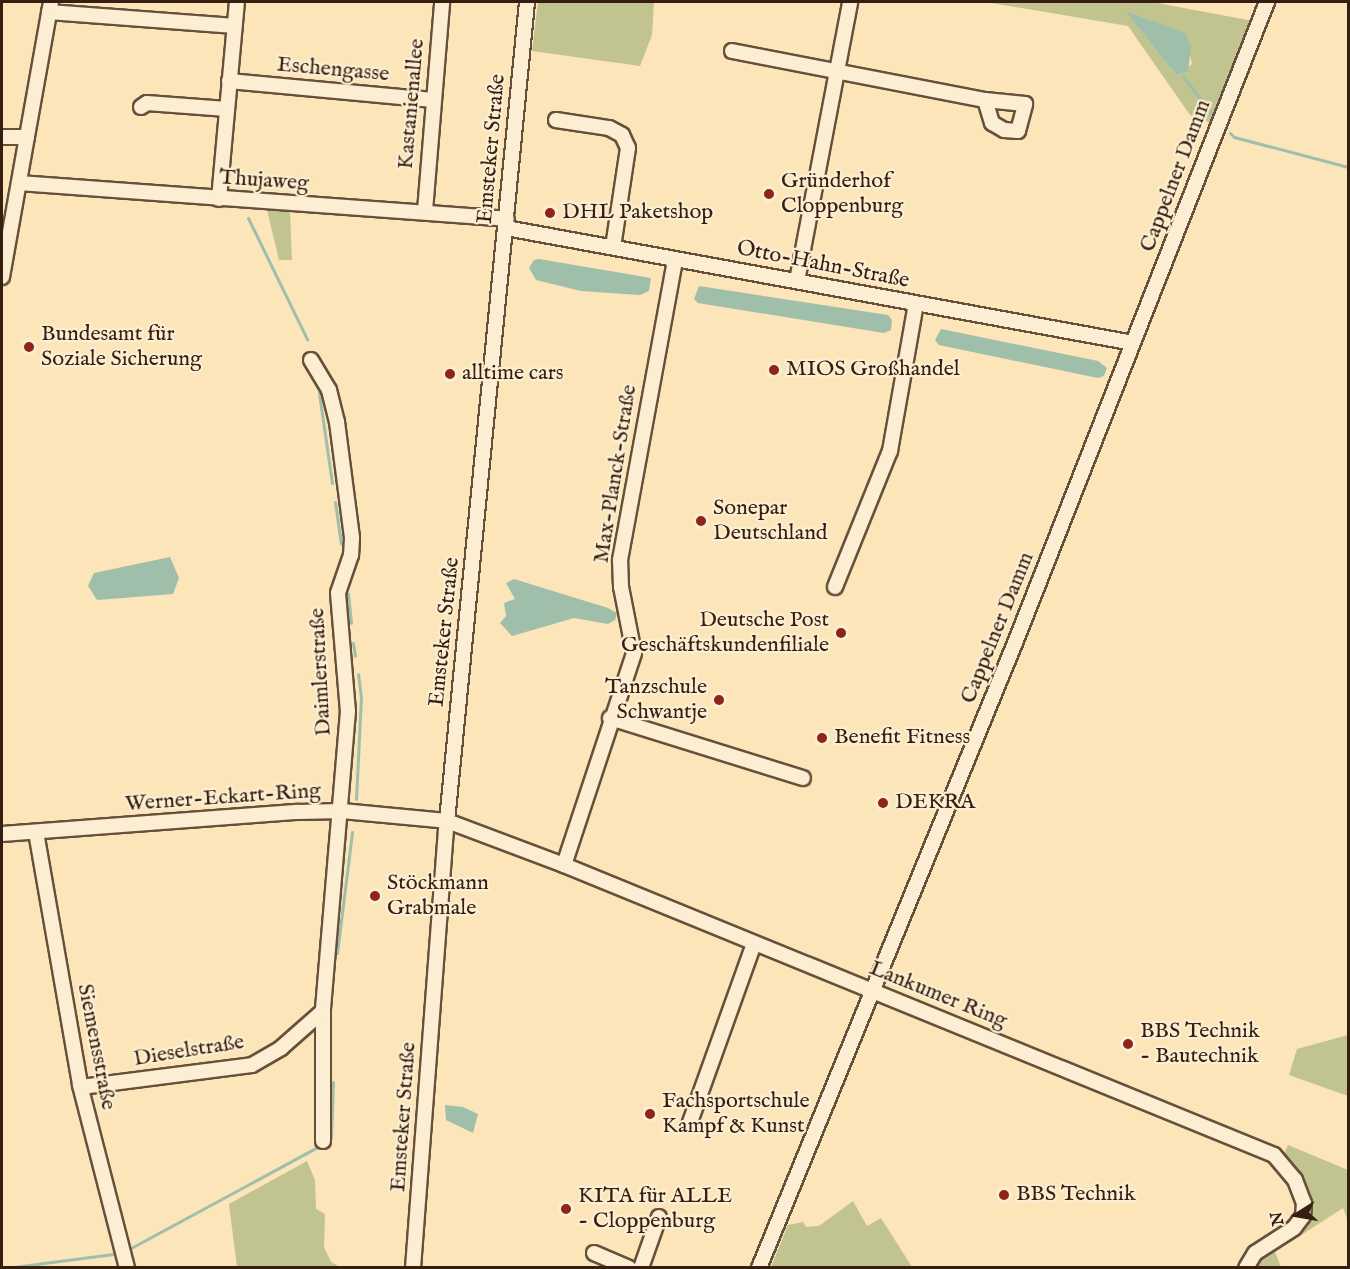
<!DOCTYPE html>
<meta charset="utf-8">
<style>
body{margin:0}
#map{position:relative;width:1350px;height:1269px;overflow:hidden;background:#fbe5b9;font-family:"IM FELL English",serif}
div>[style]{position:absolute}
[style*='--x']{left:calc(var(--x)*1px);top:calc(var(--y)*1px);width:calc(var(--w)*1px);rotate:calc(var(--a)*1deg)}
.green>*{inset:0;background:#c1c48e}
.water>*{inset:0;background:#9fbfab}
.stream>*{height:3px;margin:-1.5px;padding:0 1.5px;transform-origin:1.5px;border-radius:1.5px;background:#9fbfab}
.roads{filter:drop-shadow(2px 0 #67503a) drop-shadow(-2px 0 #67503a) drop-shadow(0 2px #67503a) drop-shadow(0 -2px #67503a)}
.minor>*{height:14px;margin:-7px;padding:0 7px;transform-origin:7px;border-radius:7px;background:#fceed2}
.dots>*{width:16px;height:16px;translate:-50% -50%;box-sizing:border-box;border:3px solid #fceed2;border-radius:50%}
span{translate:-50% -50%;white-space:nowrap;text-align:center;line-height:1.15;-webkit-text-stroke:4.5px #fceed2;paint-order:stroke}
.street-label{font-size:22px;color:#361f10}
.poi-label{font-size:22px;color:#361f10}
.left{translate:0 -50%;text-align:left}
.right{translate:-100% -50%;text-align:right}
.frame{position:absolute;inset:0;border:3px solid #361f10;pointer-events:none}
.north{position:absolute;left:1266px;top:1185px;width:60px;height:60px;-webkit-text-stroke:4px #fceed2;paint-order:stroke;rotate:259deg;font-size:16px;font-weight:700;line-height:24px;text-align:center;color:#361f10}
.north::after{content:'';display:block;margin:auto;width:21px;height:27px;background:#361f10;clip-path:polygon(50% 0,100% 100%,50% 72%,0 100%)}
</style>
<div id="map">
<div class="green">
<div style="clip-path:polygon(538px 2px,654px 2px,652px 35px,640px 66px,532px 51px)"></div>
<div style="clip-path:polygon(evenodd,986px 2px,1152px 2px,1253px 21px,1212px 123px,1190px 115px,1128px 26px,986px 2px,1126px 12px,1185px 33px,1192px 64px,1176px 75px,1126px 12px)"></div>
<div style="clip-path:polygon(267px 210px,290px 211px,292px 260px,279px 260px)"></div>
<div style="clip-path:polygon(1348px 1035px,1348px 1096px,1289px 1075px,1297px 1049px)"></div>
<div style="clip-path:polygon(1288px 1145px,1348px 1170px,1348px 1221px,1343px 1208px,1275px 1252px,1281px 1267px,1254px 1268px,1255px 1261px,1273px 1246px,1309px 1223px,1312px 1208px,1306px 1189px,1296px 1168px,1283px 1155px)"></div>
<div style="clip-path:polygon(307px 1161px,315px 1180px,316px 1209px,325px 1214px,324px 1247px,331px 1262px,340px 1267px,237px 1267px,229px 1204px)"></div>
<div style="clip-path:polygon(853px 1201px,867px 1226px,881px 1218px,912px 1267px,771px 1267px,788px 1225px,803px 1222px,806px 1227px,819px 1226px)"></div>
</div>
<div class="water">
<div style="clip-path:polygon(1125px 11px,1186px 33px,1191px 48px,1188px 71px,1176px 75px)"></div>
<div style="clip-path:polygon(539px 259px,651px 278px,649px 291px,640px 295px,581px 291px,536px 280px,529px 268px,534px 260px)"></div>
<div style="clip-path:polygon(699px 286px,888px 315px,892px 320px,891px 330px,884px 333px,698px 303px,694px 299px)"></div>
<div style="clip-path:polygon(941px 329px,1098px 361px,1107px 368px,1104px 376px,1098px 378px,939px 345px,935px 340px)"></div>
<div style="clip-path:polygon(170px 557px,179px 578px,173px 594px,97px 600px,88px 586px,94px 573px)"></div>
<div style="clip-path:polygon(514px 579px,608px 608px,617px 613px,615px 620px,608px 624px,574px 618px,512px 636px,500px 623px,506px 616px,504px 603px,515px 599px,506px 583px)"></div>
<div style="clip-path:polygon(445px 1105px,463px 1107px,478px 1114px,473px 1133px,446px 1120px)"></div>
</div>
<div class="stream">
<div style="--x:1183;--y:76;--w:55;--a:53.1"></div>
<div style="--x:1230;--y:133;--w:6;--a:45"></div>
<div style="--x:1234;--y:137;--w:118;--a:14.7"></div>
<div style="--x:248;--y:218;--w:135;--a:64"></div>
<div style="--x:319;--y:393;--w:91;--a:81.8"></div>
<div style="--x:1114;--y:411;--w:64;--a:-69"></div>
<div style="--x:335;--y:502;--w:42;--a:81.9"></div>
<div style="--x:348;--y:594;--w:29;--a:84"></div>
<div style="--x:353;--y:643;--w:13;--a:81"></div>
<div style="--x:356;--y:799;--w:101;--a:-87.2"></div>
<div style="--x:361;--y:698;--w:24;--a:-97"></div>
<div style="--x:337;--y:953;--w:122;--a:-82.9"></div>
<div style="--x:331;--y:1138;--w:56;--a:-88"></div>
<div style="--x:129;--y:1249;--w:213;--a:-28.4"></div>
<div style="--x:6;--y:1268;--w:108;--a:-7.5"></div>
</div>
<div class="roads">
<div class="minor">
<div style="--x:49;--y:12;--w:186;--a:4.3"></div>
<div style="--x:732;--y:51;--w:258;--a:11"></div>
<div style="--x:985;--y:100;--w:24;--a:73"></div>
<div style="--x:992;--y:123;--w:14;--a:30"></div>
<div style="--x:1004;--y:130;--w:14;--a:4"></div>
<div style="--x:1018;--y:131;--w:28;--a:-75"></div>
<div style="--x:1025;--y:104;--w:40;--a:-174.3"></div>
<div style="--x:229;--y:81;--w:205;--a:5.3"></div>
<div style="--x:141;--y:107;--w:7;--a:-34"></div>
<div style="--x:147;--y:103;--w:80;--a:4.3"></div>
<div style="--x:556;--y:120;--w:54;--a:8.6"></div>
<div style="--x:609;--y:128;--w:15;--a:28"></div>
<div style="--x:622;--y:135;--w:14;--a:65"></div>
<div style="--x:628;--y:148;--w:100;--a:98.6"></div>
<div style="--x:2;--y:137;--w:25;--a:0"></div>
<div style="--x:19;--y:183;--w:489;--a:4.2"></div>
<div style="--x:219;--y:199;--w:198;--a:-84.8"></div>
<div style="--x:425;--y:211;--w:210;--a:-85.3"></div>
<div style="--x:506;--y:228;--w:637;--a:10.39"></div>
<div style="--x:2;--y:277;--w:279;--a:-79.9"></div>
<div style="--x:797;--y:281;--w:284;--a:-79.2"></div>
<div style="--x:311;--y:360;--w:35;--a:59"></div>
<div style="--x:329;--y:390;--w:33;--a:76"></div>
<div style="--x:337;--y:422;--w:117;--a:82.6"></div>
<div style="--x:352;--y:538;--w:17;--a:93"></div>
<div style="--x:351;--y:555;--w:40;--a:108.9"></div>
<div style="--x:338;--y:593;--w:118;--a:85.2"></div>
<div style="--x:348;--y:711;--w:301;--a:94.8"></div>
<div style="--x:323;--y:1011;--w:130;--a:90"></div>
<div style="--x:835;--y:587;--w:147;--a:-68"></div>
<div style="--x:890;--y:451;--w:149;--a:-80"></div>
<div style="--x:610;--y:718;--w:202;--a:17.3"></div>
<div style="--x:36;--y:832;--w:257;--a:80.1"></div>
<div style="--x:80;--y:1085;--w:189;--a:75.6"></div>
<div style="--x:2;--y:834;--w:297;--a:-4.3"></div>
<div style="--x:298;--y:812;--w:44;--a:-1.3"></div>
<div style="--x:342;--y:811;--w:105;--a:5.4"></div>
<div style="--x:447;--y:821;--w:125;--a:20.6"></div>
<div style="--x:564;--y:865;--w:767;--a:22.22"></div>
<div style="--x:1274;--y:1155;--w:33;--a:50"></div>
<div style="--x:1295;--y:1180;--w:25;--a:69"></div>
<div style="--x:1304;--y:1203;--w:13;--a:94"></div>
<div style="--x:1303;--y:1216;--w:15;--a:127"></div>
<div style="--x:1294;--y:1228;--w:46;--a:147.3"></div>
<div style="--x:1255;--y:1253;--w:17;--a:121"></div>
<div style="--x:564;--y:865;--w:223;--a:-71.7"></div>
<div style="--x:634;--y:653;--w:67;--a:-101.1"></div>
<div style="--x:621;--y:587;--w:27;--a:-92"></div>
<div style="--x:620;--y:560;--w:306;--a:-79.6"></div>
<div style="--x:81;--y:1087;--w:172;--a:-7.3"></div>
<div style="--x:252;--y:1065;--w:34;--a:-30"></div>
<div style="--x:281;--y:1048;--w:56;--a:-41.4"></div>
<div style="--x:689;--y:1125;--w:193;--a:-70.3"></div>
<div style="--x:594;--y:1253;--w:38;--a:23"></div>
<div style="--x:413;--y:1268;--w:448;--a:-85.7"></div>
<div style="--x:447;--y:821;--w:823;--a:-84.42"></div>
<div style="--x:641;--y:1268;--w:54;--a:-70.6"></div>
<div style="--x:759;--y:1268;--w:675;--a:-67.73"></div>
<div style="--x:1015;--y:643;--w:689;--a:-68.54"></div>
</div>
</div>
<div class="dots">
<div style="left:769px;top:194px;background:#8f2418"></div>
<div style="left:550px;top:213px;background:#8f2418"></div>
<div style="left:29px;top:347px;background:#8f2418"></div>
<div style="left:774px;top:370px;background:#8f2418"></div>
<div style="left:450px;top:374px;background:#8f2418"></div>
<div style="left:701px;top:521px;background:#8f2418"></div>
<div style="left:841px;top:633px;background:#8f2418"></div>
<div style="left:719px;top:700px;background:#8f2418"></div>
<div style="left:822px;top:738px;background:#8f2418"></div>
<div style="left:883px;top:803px;background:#8f2418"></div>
<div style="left:375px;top:896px;background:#8f2418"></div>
<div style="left:1128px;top:1044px;background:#8f2418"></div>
<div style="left:650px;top:1114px;background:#8f2418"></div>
<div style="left:1004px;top:1195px;background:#8f2418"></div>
<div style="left:566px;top:1209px;background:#8f2418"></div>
</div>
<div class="street-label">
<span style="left:333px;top:70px;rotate:5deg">Eschengasse</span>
<span style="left:412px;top:104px;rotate:-85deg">Kastanienallee</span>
<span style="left:492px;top:149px;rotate:-85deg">Emsteker Straße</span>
<span style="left:1176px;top:176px;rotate:-69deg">Cappelner Damm</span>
<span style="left:264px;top:181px;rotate:4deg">Thujaweg</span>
<span style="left:823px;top:265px;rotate:11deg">Otto-Hahn-Straße</span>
<span style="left:616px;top:474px;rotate:-81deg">Max-Planck-Straße</span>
<span style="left:998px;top:628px;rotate:-68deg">Cappelner Damm</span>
<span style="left:445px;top:632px;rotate:-84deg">Emsteker Straße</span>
<span style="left:321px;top:672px;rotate:-93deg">Daimlerstraße</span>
<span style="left:223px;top:798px;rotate:-4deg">Werner-Eckart-Ring</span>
<span style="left:938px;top:995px;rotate:22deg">Lankumer Ring</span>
<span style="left:96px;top:1047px;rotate:79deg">Siemensstraße</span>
<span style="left:189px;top:1051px;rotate:-9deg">Dieselstraße</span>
<span style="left:404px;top:1117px;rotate:-86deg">Emsteker Straße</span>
</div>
<div class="poi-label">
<span class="left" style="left:781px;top:194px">Gründerhof<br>Cloppenburg</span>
<span class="left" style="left:562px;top:213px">DHL Paketshop</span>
<span class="left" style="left:41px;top:347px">Bundesamt für<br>Soziale Sicherung</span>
<span class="left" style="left:786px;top:370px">MIOS Großhandel</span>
<span class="left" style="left:462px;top:374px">alltime cars</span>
<span class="left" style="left:713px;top:521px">Sonepar<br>Deutschland</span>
<span class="right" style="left:829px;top:633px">Deutsche Post<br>Geschäftskundenfiliale</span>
<span class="right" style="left:707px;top:700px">Tanzschule<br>Schwantje</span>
<span class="left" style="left:834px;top:738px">Benefit Fitness</span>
<span class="left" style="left:895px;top:803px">DEKRA</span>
<span class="left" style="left:387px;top:896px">Stöckmann<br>Grabmale</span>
<span class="left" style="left:1140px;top:1044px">BBS Technik<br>- Bautechnik</span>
<span class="left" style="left:662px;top:1114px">Fachsportschule<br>Kampf &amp; Kunst</span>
<span class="left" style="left:1016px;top:1195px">BBS Technik</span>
<span class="left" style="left:578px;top:1209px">KITA für ALLE<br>- Cloppenburg</span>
</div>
<div class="frame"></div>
<div class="north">N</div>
</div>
